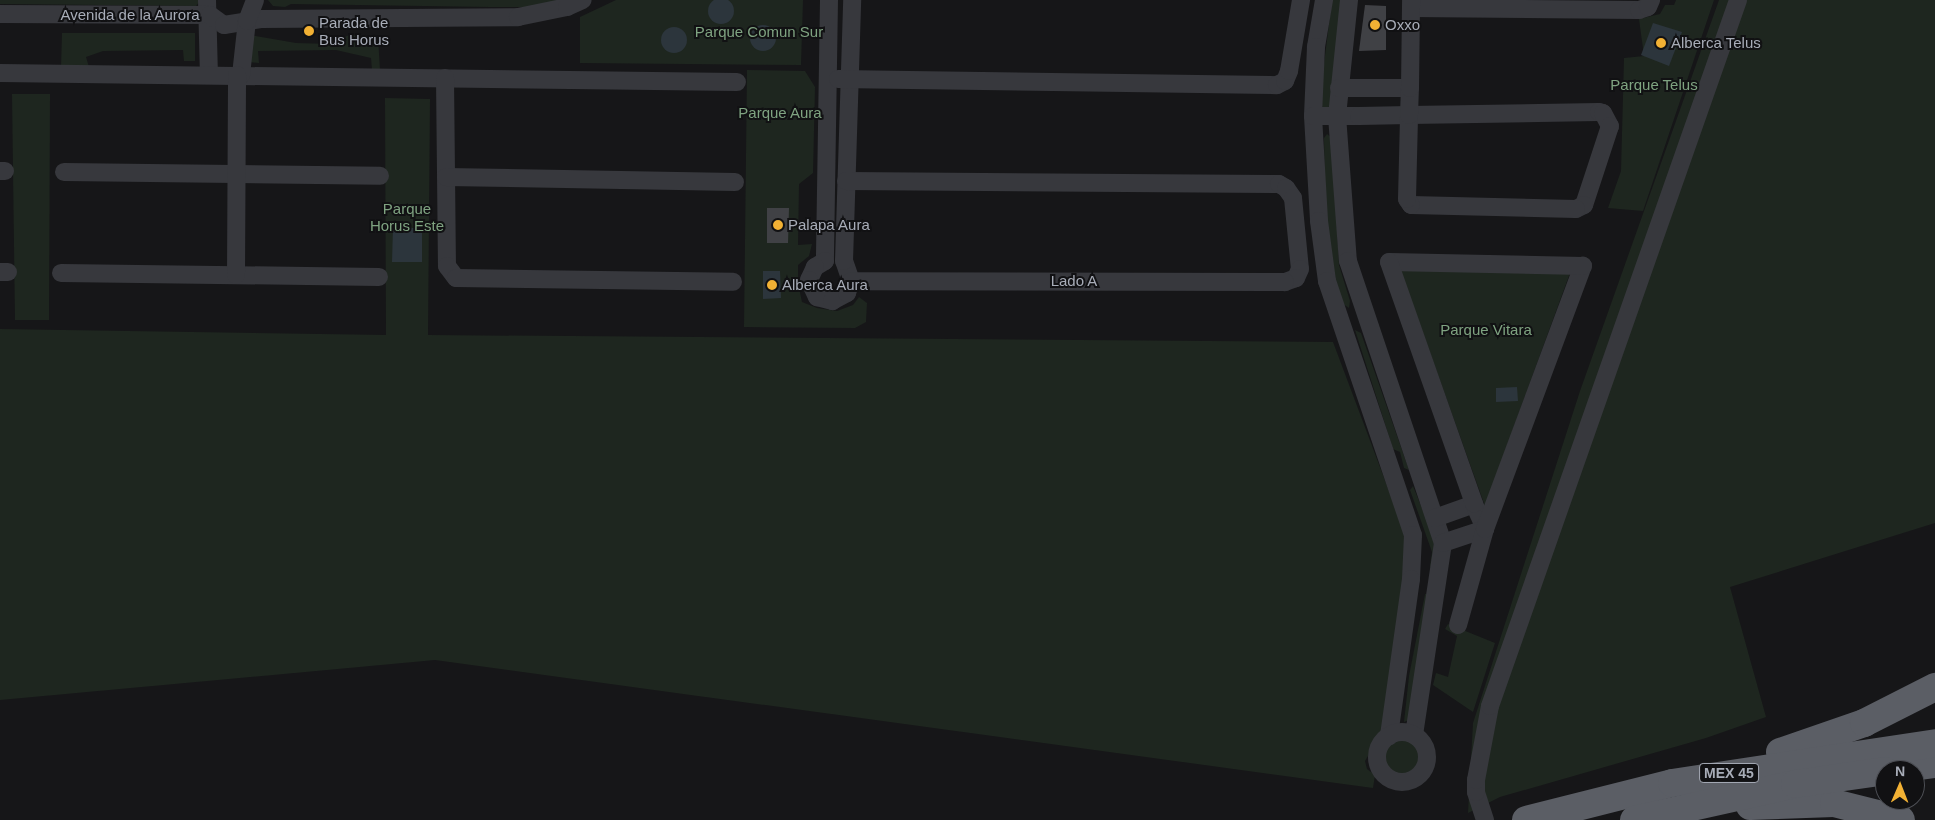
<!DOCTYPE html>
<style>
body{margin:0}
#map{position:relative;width:1935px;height:820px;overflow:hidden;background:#161618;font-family:Helvetica,sans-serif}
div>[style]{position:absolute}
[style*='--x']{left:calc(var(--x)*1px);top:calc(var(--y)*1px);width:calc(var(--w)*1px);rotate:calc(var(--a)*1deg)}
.green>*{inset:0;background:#1e261f}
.round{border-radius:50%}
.water>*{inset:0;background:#2c353c}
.building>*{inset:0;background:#404145}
.minor>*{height:18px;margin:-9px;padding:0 9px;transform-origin:9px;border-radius:9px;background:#37383d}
.minor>.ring{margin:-9px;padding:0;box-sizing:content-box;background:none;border:18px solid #37383d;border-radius:50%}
.trunk>*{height:28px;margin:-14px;padding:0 14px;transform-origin:14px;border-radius:14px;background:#5b5e65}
.dots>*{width:14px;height:14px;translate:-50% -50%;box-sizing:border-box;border:2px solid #111113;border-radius:50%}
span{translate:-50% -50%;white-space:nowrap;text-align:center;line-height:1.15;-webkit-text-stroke:4px #111113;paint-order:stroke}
.shield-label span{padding:1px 4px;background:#111113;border:1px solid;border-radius:4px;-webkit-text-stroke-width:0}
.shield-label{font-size:14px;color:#a8adb8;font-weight:700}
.street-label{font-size:15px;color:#a8adb8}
.poi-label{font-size:15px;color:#a8adb8}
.left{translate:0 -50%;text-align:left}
.park-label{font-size:15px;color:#7fa381}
.north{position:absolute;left:1875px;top:760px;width:50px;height:50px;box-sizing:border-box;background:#111113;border:1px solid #4d4f55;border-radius:50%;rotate:1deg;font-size:14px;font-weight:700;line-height:20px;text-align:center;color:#a8adb8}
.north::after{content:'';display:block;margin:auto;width:18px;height:22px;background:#f2b134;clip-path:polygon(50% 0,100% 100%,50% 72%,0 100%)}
</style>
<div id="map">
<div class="green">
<div style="clip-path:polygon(0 0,201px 0,196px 6px,0 4px)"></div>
<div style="clip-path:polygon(268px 0,560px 0,534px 7px,490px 7px,291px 4px,285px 7px,273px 6px)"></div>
<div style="clip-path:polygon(616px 0,803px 0,801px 65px,580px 63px,580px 17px)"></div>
<div style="clip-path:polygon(1332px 0,1342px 0,1332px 106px,1324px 108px,1319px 104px)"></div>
<div style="clip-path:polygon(1676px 0,1714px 0,1643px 211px,1608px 208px,1621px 171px,1624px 58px,1644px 56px,1639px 19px,1660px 14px,1665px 5px,1674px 5px)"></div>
<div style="clip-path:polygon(1719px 0,1935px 0,1935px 523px,1730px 587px,1766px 717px,1706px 738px,1500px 797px,1468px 813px,1473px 723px,1580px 391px)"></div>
<div style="clip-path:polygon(62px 33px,195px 33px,195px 61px,184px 61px,183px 50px,103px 51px,86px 57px,89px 67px,61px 67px)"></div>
<div style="clip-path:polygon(249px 35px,296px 43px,330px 44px,349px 35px,378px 37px,380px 70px,372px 70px,371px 58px,336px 50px,258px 51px,259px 63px,248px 62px)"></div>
<div style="clip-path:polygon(747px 70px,805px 71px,815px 87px,813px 173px,799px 184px,798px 245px,812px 244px,809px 256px,798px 265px,798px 283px,802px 302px,817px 308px,837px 311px,853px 305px,859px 297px,867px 303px,866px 322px,855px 328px,744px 327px)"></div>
<div style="clip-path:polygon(12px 94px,50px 94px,49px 320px,15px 320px)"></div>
<div style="clip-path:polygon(385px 98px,430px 99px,428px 335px,1333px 342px,1404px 531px,1406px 557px,1381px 734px,1365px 761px,1367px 769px,1375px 775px,1373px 788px,435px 660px,0 700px,0 329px,386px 335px)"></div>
<div style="clip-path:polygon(1327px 134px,1332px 138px,1339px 265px,1350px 301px,1349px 308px,1340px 302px,1333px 277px,1325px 196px,1324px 138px)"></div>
<div style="clip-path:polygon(1400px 269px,1570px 273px,1485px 506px)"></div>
<div style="clip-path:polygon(1355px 330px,1361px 333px,1409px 470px,1404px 468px,1400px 452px,1393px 449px)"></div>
<div style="clip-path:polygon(1413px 486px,1438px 548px,1437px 565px,1430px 567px,1432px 552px,1410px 490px)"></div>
<div style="clip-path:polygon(1425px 594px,1429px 594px,1409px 720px,1404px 722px,1409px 676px)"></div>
<div style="clip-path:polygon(1448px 624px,1495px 643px,1473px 712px,1433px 685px,1436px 673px,1448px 677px,1457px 636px,1445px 629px)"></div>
<div class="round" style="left:1382px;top:738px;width:38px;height:38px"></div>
</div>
<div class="water">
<div class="round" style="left:708px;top:-2px;width:26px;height:26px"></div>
<div style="clip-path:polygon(1653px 23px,1682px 32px,1669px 66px,1641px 55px)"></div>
<div class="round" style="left:750px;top:25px;width:26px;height:26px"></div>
<div class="round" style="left:661px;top:27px;width:26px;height:26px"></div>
<div style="clip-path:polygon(393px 228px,422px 228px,422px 262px,392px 262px)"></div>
<div style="clip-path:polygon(763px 271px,780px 271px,781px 298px,763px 299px)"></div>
<div style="clip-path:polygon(1517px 387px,1518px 401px,1496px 402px,1496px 388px)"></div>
</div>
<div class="building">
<div style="clip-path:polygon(1365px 5px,1386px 6px,1386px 50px,1359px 51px)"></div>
<div style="clip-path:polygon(767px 208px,789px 208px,788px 243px,767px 243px)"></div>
</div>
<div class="minor">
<div style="--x:207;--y:0;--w:75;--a:88.5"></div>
<div style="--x:829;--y:0;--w:261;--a:90.9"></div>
<div style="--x:825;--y:261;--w:12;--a:149"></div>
<div style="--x:815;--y:267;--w:14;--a:115"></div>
<div style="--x:809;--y:280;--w:19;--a:65"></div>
<div style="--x:817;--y:297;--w:16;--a:15"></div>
<div style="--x:832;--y:301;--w:17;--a:-28"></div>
<div style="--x:847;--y:293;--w:13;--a:-72"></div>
<div style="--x:851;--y:281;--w:21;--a:-109"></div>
<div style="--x:844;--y:261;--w:261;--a:-88.2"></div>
<div style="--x:1324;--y:0;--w:48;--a:99.7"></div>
<div style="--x:1316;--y:47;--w:69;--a:92.5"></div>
<div style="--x:1313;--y:116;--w:105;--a:86.7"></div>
<div style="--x:1319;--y:221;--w:61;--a:82.4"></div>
<div style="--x:1327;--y:281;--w:268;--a:71.3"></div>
<div style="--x:1413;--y:535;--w:44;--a:92.6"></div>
<div style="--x:1411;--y:579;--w:159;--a:98"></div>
<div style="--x:1349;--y:0;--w:117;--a:95.9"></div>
<div style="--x:1337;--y:116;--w:145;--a:85.7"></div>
<div style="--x:1348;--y:261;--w:298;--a:71.4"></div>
<div style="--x:1443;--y:543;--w:194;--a:98.6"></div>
<div style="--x:1411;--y:8;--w:228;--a:0.5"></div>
<div style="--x:1639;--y:10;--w:9;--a:-18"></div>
<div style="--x:1648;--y:7;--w:8;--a:-67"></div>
<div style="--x:0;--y:14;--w:210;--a:0.3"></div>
<div style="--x:210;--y:15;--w:17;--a:36"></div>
<div style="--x:224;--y:25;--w:37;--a:-9"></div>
<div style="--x:261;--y:19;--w:257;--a:-0.4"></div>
<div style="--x:518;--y:17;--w:50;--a:-11.5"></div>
<div style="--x:567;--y:7;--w:17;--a:-24"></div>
<div style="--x:0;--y:73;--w:737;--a:0.7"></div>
<div style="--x:241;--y:75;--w:54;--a:-83.7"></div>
<div style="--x:247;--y:21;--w:22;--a:-69"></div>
<div style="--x:445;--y:78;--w:188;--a:89.4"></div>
<div style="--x:447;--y:266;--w:15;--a:53"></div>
<div style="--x:456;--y:278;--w:277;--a:0.8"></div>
<div style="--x:838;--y:79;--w:439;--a:0.8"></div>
<div style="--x:1277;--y:85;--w:9;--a:-27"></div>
<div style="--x:1285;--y:81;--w:11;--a:-68"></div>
<div style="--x:1289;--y:71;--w:72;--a:-80.4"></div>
<div style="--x:1339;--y:88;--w:71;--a:0"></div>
<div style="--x:1313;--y:116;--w:46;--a:0"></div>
<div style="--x:1359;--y:116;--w:50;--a:-1.1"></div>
<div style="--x:1409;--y:115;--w:190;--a:-0.9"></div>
<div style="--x:1599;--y:112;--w:4;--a:14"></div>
<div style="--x:1603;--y:113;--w:15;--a:62"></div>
<div style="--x:1610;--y:126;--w:83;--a:108.2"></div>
<div style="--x:1584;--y:205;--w:9;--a:153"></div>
<div style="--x:1576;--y:209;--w:165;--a:-178.6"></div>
<div style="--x:1411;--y:205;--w:7;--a:-124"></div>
<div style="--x:1407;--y:199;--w:84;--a:-88.6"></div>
<div style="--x:1409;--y:115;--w:27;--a:-88"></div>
<div style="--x:1410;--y:88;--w:88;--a:-89.3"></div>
<div style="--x:0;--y:171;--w:5;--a:0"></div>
<div style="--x:64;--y:172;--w:316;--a:0.7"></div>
<div style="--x:446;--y:177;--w:289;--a:1"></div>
<div style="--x:846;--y:181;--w:433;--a:0.4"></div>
<div style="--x:1279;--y:184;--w:8;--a:30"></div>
<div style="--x:1286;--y:188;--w:12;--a:55"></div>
<div style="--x:1293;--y:198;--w:71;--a:84.4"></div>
<div style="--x:1300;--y:269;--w:10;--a:114"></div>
<div style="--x:1296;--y:278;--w:12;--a:160"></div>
<div style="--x:1285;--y:282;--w:434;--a:-179.9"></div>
<div style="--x:0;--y:272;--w:8;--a:0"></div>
<div style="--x:61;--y:273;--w:318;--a:0.7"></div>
<div style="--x:236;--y:275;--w:200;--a:-89.7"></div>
<div style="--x:1435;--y:518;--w:41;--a:-19.7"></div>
<div style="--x:1474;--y:504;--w:27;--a:66"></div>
<div style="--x:1485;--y:529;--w:44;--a:161.6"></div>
<div style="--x:1458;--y:625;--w:100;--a:-74.3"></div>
<div style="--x:1485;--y:529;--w:281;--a:-69.6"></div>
<div style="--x:1583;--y:266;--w:194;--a:-178.8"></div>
<div style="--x:1389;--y:262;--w:256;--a:70.6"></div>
<div class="ring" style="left:1377px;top:732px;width:32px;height:32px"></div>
<div style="--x:1485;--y:820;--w:29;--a:-108"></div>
<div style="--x:1476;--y:792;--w:12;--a:-90"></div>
<div style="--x:1476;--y:780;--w:75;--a:-79.3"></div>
<div style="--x:1490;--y:706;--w:748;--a:-70.64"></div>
</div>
<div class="trunk">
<div style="--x:1780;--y:752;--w:89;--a:-19"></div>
<div style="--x:1864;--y:723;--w:80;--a:-26.9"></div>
<div style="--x:1891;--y:770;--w:44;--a:-7.8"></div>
<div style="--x:1750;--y:806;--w:84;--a:-2"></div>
<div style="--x:1834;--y:803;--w:69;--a:14.2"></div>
<div style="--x:1526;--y:820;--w:151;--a:-14.2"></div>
<div style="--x:1672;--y:783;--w:266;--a:-8.6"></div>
<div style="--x:1634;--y:820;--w:165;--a:-12.6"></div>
<div style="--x:1795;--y:784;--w:91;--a:-8.2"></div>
</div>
<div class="dots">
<div style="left:1375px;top:25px;background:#f2b134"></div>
<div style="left:309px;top:31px;background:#f2b134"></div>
<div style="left:1661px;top:43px;background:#f2b134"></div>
<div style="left:778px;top:225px;background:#f2b134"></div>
<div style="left:772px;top:285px;background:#f2b134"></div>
</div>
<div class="shield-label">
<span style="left:1729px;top:773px">MEX 45</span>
</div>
<div class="street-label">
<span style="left:130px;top:15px">Avenida de la Aurora</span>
<span style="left:1074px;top:281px">Lado A</span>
</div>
<div class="poi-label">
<span class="left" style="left:319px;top:31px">Parada de<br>Bus Horus</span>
<span class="left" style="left:1385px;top:25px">Oxxo</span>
<span class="left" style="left:1671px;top:43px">Alberca Telus</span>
<span class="left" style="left:788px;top:225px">Palapa Aura</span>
<span class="left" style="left:782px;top:285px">Alberca Aura</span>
</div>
<div class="park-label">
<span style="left:759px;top:32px">Parque Comun Sur</span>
<span style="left:1654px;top:85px">Parque Telus</span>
<span style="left:780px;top:113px">Parque Aura</span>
<span style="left:407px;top:217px">Parque<br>Horus Este</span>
<span style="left:1486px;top:330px">Parque Vitara</span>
</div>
<div class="north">N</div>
</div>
